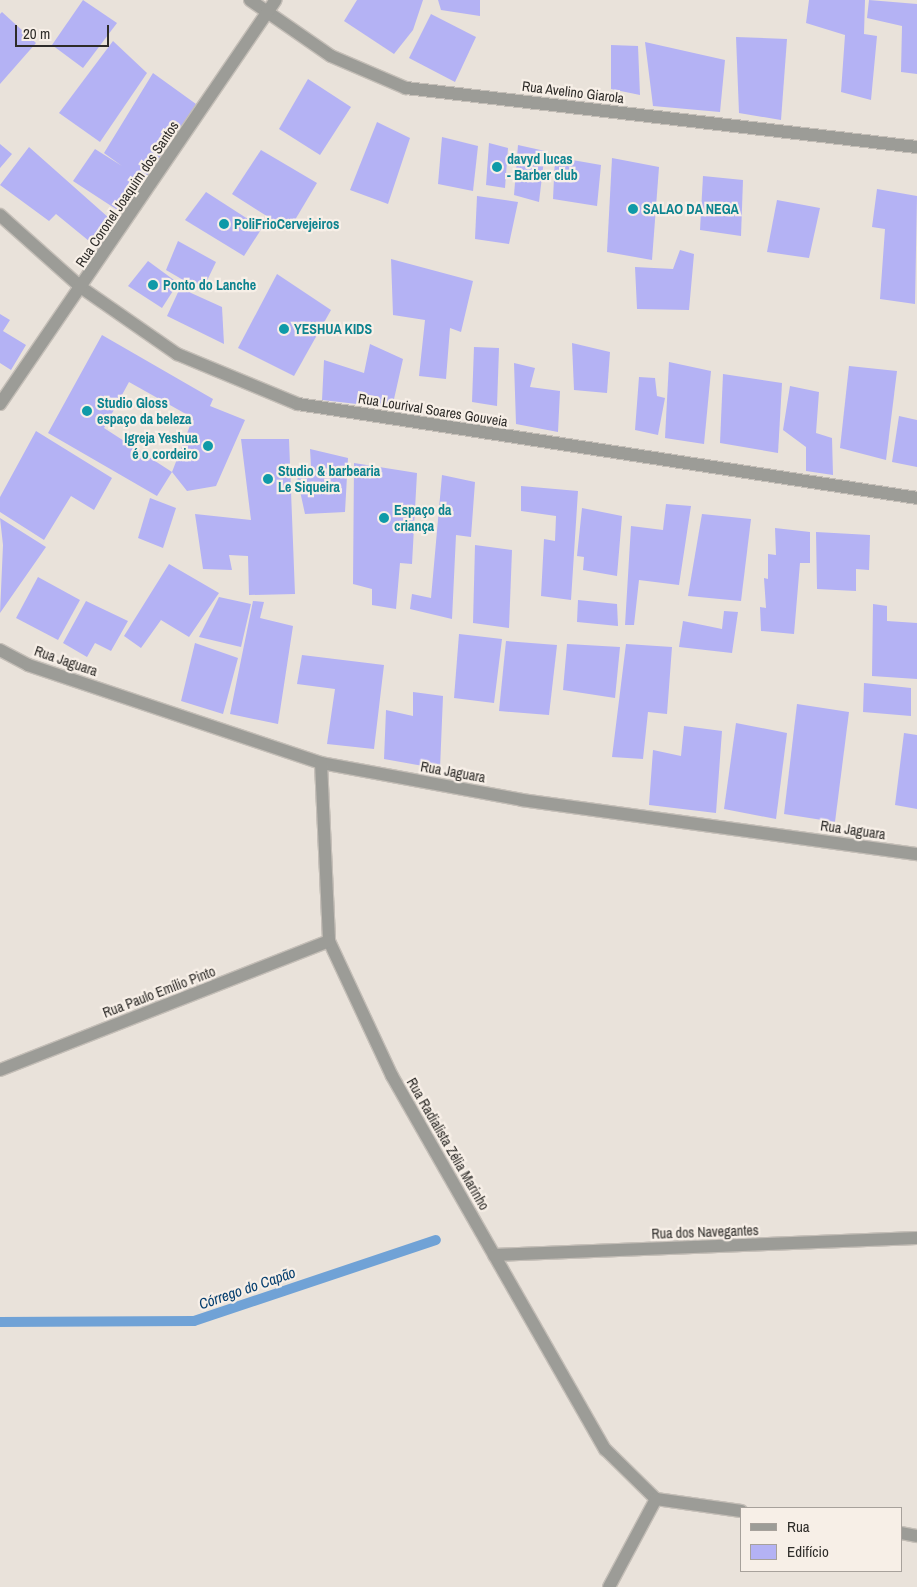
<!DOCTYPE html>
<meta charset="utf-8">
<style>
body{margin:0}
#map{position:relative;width:917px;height:1587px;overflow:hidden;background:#e9e2da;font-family:"Archivo Narrow",sans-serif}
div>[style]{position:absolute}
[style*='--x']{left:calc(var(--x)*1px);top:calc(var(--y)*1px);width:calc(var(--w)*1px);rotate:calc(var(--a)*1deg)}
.stream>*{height:10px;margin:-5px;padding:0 5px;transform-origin:5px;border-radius:5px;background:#70a2d6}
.building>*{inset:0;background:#b4b2f4}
.roads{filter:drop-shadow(1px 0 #c4beb7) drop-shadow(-1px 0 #c4beb7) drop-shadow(0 1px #c4beb7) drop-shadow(0 -1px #c4beb7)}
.minor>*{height:12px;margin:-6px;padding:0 6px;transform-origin:6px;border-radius:6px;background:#9c9c97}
.dots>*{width:14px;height:14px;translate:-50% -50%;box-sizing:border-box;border:2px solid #f7efe7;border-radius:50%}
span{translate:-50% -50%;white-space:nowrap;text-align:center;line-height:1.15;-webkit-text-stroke:4.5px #f7efe7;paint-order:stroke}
.street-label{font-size:14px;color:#2e2c29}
.culture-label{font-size:14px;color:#0d838f;font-weight:700}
.left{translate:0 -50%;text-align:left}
.right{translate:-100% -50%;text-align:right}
.water-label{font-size:15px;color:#063f6f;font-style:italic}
.legend{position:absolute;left:740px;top:1507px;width:162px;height:65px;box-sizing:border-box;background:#f7efe7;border:1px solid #a7a19b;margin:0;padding:6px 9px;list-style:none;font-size:15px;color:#2e2c29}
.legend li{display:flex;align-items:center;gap:10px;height:25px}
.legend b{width:25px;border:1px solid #a7a19b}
.scale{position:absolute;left:15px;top:25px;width:94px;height:22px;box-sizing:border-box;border:2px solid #2e2c29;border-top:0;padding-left:6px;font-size:15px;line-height:18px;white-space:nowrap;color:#2e2c29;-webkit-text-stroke:4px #f7efe7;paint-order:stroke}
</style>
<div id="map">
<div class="stream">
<div style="--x:0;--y:1322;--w:194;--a:-0.3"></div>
<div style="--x:194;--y:1321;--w:255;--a:-18.5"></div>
</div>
<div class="building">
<div style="clip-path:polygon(83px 0,117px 23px,83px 68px,52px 45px)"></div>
<div style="clip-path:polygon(357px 0,423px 0,413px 30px,394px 54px,344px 21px)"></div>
<div style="clip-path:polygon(438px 0,480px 0,480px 16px,441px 10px)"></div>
<div style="clip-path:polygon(809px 0,865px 0,864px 34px,877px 36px,871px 100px,841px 92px,845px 35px,806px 23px)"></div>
<div style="clip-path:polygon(869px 0,917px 4px,917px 74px,901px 72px,902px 26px,867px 18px)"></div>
<div style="clip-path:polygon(2px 12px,36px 43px,0 84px,0 14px)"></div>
<div style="clip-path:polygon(431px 14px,476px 37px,455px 82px,409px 58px)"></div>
<div style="clip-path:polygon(736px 37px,787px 39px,781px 120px,739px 113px)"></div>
<div style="clip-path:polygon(113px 41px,147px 73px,100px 142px,59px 113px)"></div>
<div style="clip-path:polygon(645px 42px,725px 60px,720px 112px,653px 106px)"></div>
<div style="clip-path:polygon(611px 45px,638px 46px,640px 95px,611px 89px)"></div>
<div style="clip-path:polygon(153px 73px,196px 104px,125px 215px,73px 181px,95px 149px,122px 166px,104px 153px)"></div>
<div style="clip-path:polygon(308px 79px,351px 107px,320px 155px,279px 129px)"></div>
<div style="clip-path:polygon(377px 122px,410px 138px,388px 204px,350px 190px)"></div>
<div style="clip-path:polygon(442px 137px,478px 146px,473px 191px,438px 184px)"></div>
<div style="clip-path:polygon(489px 143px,508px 148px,505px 188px,486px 185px)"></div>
<div style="clip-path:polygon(0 144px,12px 154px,0 168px)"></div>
<div style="clip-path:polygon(518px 145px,545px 151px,539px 202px,514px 195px)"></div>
<div style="clip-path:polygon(29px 147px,109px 218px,89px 241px,56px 214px,49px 221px,0 185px)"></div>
<div style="clip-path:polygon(261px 150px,317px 183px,289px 230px,232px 194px)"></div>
<div style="clip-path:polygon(555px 157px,601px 165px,597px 206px,553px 199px)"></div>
<div style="clip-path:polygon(612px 158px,659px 167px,652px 260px,607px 252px)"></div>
<div style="clip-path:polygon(703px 176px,743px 180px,741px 236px,700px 230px)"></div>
<div style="clip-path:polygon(877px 189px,917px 196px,915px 304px,880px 299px,885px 229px,872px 227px)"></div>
<div style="clip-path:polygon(206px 192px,262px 228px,244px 256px,185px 220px)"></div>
<div style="clip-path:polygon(477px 196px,518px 202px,509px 244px,475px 239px)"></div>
<div style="clip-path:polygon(777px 200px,820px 208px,809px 258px,767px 252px)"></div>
<div style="clip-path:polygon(178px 241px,216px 262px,202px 291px,166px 270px)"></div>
<div style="clip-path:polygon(680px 250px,694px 254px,689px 310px,637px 309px,635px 267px,673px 269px)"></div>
<div style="clip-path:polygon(391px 259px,473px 281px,461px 332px,450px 328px,446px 379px,419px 376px,425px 320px,393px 315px)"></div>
<div style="clip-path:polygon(148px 261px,178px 283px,162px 308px,128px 286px)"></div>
<div style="clip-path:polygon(277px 274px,331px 310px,294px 376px,238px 348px)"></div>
<div style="clip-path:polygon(180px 288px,222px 307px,224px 344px,167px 316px)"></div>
<div style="clip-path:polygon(0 314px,10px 320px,3px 331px,26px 345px,11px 370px,0 363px)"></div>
<div style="clip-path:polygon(102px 335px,213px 399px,210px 406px,245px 420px,216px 486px,187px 491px,172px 472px,193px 418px,129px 382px,104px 428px,172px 472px,157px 496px,48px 433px)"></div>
<div style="clip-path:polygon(572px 343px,610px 352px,607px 393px,574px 390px)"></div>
<div style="clip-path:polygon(370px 344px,403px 359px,392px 408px,322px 400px,324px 360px,364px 373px)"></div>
<div style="clip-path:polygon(474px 347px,499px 348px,497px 406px,472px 402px)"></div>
<div style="clip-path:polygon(669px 362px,711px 371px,704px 444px,665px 438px)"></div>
<div style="clip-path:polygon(514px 363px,535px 368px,530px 387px,560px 391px,558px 432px,516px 424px)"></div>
<div style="clip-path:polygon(849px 366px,897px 371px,886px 460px,840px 448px)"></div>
<div style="clip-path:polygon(723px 374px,782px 383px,778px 453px,720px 443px)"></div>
<div style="clip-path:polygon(639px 377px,655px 378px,657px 396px,665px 398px,658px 435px,635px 430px)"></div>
<div style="clip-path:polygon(790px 386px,819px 392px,816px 433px,832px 438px,833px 475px,806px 471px,806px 447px,783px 430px)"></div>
<div style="clip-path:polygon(899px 416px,917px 420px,917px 467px,892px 462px)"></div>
<div style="clip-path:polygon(36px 431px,112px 478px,94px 510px,71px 496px,44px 540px,0 512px,0 497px)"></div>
<div style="clip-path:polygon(241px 439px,289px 439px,295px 594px,249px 595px,248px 556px,229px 555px,232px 570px,203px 569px,195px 514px,251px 520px)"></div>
<div style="clip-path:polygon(310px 449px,348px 458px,345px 512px,305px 514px,295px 468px,311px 466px)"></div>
<div style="clip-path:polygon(354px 463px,417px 473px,412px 564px,400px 563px,396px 609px,372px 605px,372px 589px,353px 584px)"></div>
<div style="clip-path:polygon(442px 475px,475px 482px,471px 537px,456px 535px,452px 619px,410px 609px,412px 594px,431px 598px)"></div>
<div style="clip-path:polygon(521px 486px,578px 491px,571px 600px,541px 596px,544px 539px,555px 541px,556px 516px,521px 511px)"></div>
<div style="clip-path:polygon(150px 498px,176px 508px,163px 548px,138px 538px)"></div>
<div style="clip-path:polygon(666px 504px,691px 506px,679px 585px,639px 580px,634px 625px,625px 625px,631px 526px,663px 530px)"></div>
<div style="clip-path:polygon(582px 508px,622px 516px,617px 576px,583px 570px,584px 557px,577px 556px)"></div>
<div style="clip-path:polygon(702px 514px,751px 519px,741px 601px,688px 596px)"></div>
<div style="clip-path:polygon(0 518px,46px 547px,0 613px,3px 545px)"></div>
<div style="clip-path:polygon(775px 528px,810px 532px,810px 563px,800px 563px,794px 634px,761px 631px,760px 607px,766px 608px,764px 578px,768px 579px,768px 554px,776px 555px)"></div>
<div style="clip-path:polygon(816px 532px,870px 535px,869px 570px,856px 569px,856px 591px,817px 589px)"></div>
<div style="clip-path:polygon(475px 545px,512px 550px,509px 628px,473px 623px)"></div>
<div style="clip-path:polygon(169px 564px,219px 593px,189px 637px,161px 620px,141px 648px,124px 636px)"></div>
<div style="clip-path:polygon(38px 577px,80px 600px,58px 640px,16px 618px)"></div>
<div style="clip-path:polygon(219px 597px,251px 604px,241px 647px,199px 637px)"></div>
<div style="clip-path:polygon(578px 600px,617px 604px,618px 626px,577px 622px)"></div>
<div style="clip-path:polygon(86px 601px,128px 621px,111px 651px,95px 643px,87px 657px,63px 643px)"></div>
<div style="clip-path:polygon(253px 601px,264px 602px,260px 618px,293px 626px,278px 724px,230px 714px)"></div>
<div style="clip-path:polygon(873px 604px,887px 606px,887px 621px,917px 623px,917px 679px,872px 676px)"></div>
<div style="clip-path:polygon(724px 611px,738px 612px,732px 653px,679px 647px,683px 621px,722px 629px)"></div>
<div style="clip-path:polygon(459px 634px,502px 639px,494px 703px,454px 698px)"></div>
<div style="clip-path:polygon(506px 641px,557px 645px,549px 715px,499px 711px)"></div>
<div style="clip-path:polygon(195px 643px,238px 658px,223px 714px,181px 701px)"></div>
<div style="clip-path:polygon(567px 644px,620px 647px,615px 698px,563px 690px)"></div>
<div style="clip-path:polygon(626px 644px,672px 647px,667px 714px,648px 712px,643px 759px,612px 757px)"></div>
<div style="clip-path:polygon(302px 655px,384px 665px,374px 749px,327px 744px,335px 689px,297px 684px)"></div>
<div style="clip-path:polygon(864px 683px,911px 688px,911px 716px,863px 712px)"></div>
<div style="clip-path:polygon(413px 692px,443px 696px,440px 769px,384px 759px,386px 710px,413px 716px)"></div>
<div style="clip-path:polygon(797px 704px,849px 712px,835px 822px,784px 814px)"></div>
<div style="clip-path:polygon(736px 723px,787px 733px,776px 819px,724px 809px)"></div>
<div style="clip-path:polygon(684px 726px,722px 731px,716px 813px,649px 805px,653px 750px,681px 756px)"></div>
<div style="clip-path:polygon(904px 733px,917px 735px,917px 809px,895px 805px)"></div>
</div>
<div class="roads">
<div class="minor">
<div style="--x:250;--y:0;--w:98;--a:34.7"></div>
<div style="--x:331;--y:56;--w:82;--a:23.1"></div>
<div style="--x:406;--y:88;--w:514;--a:6.59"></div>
<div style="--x:0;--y:215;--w:110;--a:41.7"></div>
<div style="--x:82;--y:288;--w:116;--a:34.8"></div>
<div style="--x:177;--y:354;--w:131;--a:22.5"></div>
<div style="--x:298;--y:404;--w:626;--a:8.63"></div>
<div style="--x:0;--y:404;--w:489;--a:-55.7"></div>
<div style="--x:0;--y:650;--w:32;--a:28"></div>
<div style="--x:28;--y:665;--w:309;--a:18.5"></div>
<div style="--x:321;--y:763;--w:204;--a:10.4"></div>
<div style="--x:522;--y:800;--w:399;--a:7.8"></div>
<div style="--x:321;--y:763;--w:178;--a:87.4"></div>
<div style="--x:329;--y:941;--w:149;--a:65"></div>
<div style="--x:392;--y:1076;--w:430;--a:60.3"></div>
<div style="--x:605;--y:1449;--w:71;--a:44.4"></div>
<div style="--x:0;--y:1070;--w:353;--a:-21.4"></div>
<div style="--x:494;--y:1255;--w:423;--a:-2.3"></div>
<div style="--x:656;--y:1499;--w:86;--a:8"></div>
<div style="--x:901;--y:1533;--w:16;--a:11"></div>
<div style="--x:609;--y:1587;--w:100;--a:-61.9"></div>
</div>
</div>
<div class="dots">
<div style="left:497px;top:167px;background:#0f9aa8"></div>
<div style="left:633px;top:209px;background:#0f9aa8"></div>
<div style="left:224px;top:224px;background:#0f9aa8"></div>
<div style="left:153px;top:285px;background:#0f9aa8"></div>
<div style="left:284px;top:329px;background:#0f9aa8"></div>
<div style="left:87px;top:411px;background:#0f9aa8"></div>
<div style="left:208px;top:446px;background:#0f9aa8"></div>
<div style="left:268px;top:479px;background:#0f9aa8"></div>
<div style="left:384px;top:518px;background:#0f9aa8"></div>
</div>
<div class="street-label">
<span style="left:573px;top:92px;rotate:7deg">Rua Avelino Giarola</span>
<span style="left:127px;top:194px;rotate:-56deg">Rua Coronel Joaquim dos Santos</span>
<span style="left:433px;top:410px;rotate:9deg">Rua Lourival Soares Gouveia</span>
<span style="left:66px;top:661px;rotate:19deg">Rua Jaguara</span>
<span style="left:453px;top:772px;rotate:10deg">Rua Jaguara</span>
<span style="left:853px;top:830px;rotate:8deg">Rua Jaguara</span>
<span style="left:159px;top:992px;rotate:-21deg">Rua Paulo Emílio Pinto</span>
<span style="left:448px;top:1144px;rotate:60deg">Rua Radialista Zélia Marinho</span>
<span style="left:705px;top:1232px;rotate:-2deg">Rua dos Navegantes</span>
</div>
<div class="culture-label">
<span class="left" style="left:507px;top:167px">davyd lucas<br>- Barber club</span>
<span class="left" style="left:643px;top:209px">SALAO DA NEGA</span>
<span class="left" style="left:234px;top:224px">PoliFrioCervejeiros</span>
<span class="left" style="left:163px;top:285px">Ponto do Lanche</span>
<span class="left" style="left:294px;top:329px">YESHUA KIDS</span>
<span class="left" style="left:97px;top:411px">Studio Gloss<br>espaço da beleza</span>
<span class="right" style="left:198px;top:446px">Igreja Yeshua<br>é o cordeiro</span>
<span class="left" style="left:278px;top:479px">Studio &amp; barbearia<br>Le Siqueira</span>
<span class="left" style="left:394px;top:518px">Espaço da<br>criança</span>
</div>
<div class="water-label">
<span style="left:247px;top:1288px;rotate:-19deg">Córrego do Capão</span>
</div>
<ul class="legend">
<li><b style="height:6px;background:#9c9c97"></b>Rua</li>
<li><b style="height:14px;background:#b4b2f4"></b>Edifício</li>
</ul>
<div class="scale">20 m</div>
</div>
